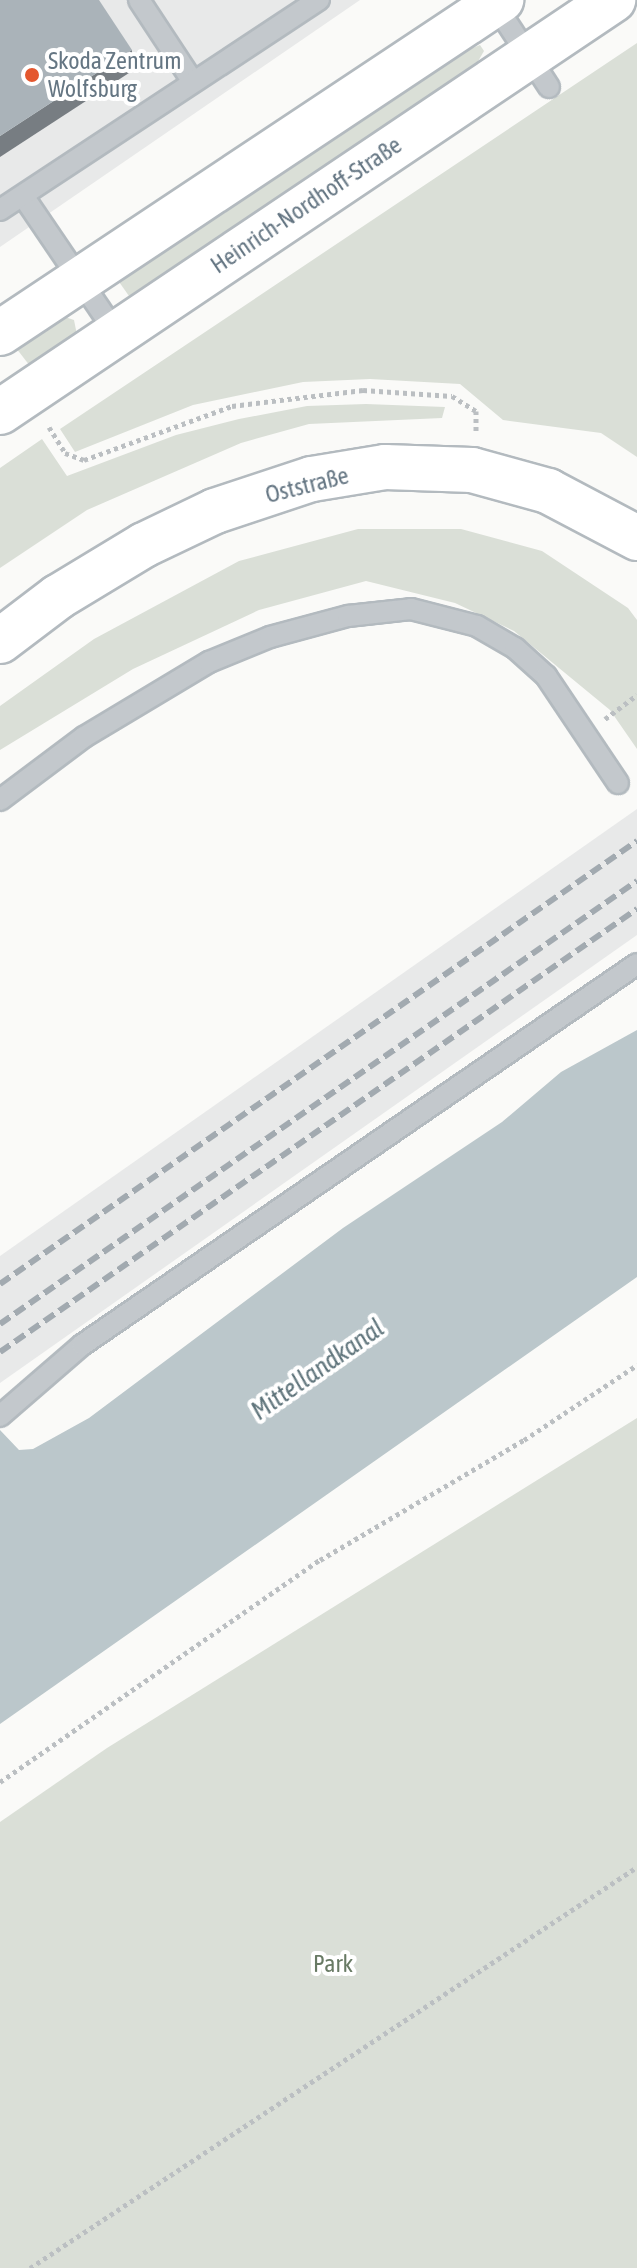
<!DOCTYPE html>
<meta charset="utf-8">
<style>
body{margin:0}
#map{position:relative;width:637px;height:2268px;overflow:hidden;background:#fafaf8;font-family:"Asap Condensed",sans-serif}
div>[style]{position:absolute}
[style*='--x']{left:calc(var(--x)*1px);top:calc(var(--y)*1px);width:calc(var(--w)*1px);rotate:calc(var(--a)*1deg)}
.built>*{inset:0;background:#e8e9e9}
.green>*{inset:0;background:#dadfd7}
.water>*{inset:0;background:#bbc7cb}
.path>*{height:5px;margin-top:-2.5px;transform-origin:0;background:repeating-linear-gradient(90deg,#bbbfc2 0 4px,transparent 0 8px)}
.roads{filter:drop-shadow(2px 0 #b3babf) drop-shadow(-2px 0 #b3babf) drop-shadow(0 2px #b3babf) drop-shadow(0 -2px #b3babf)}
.lane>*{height:20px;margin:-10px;padding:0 10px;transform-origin:10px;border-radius:10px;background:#c3c8cc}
.secondary>*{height:44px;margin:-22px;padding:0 22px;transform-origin:22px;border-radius:22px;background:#fff}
.rail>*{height:6px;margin-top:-3px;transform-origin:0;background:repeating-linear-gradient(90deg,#a2aab0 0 12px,transparent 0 18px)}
.shaded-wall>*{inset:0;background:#777d82}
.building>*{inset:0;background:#aab3b9}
.dots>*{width:22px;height:22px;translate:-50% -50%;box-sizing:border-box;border:4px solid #fff;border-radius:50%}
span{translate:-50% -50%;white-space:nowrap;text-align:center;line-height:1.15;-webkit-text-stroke:8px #fff;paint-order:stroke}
.poi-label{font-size:24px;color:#657683}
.left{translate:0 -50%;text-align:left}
.street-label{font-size:24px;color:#657683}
.park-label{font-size:24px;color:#687a64}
.water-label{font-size:26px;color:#60757c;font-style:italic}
</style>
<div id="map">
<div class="built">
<div style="clip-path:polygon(0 0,360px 0,0 247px)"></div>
<div style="clip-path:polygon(637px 809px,637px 935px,0 1383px,0 1256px)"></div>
</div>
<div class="green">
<div style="clip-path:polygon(637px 43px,637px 457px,601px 433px,503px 420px,460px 384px,370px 379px,303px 382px,193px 405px,75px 452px,60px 429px)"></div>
<div style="clip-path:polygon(480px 45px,484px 51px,473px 70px,129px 296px,117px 279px,446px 59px)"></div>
<div style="clip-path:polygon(62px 316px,74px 320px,77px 335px,30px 366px,16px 348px)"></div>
<div style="clip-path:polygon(366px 404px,445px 407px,442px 418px,309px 424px,241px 443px,87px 510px,0 568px,0 468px,42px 439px,67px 476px,176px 435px,239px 419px,307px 406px)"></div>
<div style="clip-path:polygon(358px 529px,461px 529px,542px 551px,628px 608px,637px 620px,637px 749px,610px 710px,514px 631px,455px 603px,366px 581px,259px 610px,133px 669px,0 750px,0 706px,94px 639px,239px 561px)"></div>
<div style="clip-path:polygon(637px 1418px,637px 2268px,0 2268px,0 1822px,107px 1748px)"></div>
</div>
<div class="water">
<div style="clip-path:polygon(637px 1030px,637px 1277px,0 1724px,0 1430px,19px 1450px,33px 1449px,89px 1418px,343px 1228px,502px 1122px,561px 1072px)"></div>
</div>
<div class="path">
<div style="--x:49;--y:427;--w:31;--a:58"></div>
<div style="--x:65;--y:453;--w:20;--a:20"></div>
<div style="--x:84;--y:460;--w:158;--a:-20"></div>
<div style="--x:232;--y:406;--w:132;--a:-7"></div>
<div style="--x:363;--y:390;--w:89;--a:3.9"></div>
<div style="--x:452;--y:396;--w:28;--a:32"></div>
<div style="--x:476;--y:411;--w:22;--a:90"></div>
<div style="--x:605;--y:719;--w:40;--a:-37"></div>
<div style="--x:0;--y:1782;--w:389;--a:-34.8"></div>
<div style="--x:320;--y:1560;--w:237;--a:-30.5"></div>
<div style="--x:524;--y:1440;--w:136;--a:-33.6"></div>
<div style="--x:30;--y:2268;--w:727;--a:-33.45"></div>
</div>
<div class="roads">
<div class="lane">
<div style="--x:139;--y:0;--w:98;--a:56.6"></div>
<div style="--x:492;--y:0;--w:104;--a:56.8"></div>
<div style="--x:23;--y:196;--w:166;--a:55.8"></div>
<div style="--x:0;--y:210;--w:382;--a:-33.4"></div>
<div style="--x:0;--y:800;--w:105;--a:-36.9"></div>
<div style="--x:84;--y:737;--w:146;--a:-31"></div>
<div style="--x:209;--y:662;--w:66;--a:-22.3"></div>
<div style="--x:270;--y:637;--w:81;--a:-15.1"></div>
<div style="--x:348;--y:616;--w:63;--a:-6.3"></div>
<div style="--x:411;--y:609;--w:68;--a:14.4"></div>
<div style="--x:477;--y:626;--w:44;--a:30.1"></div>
<div style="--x:515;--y:648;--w:42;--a:42.1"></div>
<div style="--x:546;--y:676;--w:129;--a:56.1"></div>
<div style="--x:0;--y:1416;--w:108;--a:-40.9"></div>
<div style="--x:82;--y:1345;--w:673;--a:-34.47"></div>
</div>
<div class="secondary">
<div style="--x:0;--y:333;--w:602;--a:-33.61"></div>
<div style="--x:0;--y:412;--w:739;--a:-33.91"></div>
<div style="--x:0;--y:641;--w:73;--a:-37.2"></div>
<div style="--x:58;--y:597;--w:100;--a:-31.2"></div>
<div style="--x:144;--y:545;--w:79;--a:-25.6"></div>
<div style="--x:215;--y:511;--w:102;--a:-18.3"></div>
<div style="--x:312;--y:479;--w:74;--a:-9.3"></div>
<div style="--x:385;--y:467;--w:87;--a:2"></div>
<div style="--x:472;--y:470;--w:79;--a:15.4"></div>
<div style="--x:548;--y:491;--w:101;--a:27.8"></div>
</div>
</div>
<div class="rail">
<div style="--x:0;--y:1284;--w:776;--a:-34.82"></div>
<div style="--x:0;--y:1324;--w:776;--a:-34.82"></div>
<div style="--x:0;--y:1352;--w:776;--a:-34.82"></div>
</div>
<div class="shaded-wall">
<div style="clip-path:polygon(132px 50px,132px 71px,0 157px,0 136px)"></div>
</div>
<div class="building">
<div style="clip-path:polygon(0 0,99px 0,132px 50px,0 136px)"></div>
</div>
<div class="dots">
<div style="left:32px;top:75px;background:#e4572e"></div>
</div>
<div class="poi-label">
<span class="left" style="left:48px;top:75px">Skoda Zentrum<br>Wolfsburg</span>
</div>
<div class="street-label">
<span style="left:306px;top:205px;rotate:-34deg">Heinrich-Nordhoff-Straße</span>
<span style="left:307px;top:485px;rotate:-14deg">Oststraße</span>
</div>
<div class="park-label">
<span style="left:333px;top:1964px">Park</span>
</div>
<div class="water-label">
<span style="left:318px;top:1370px;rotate:-35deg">Mittellandkanal</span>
</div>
</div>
